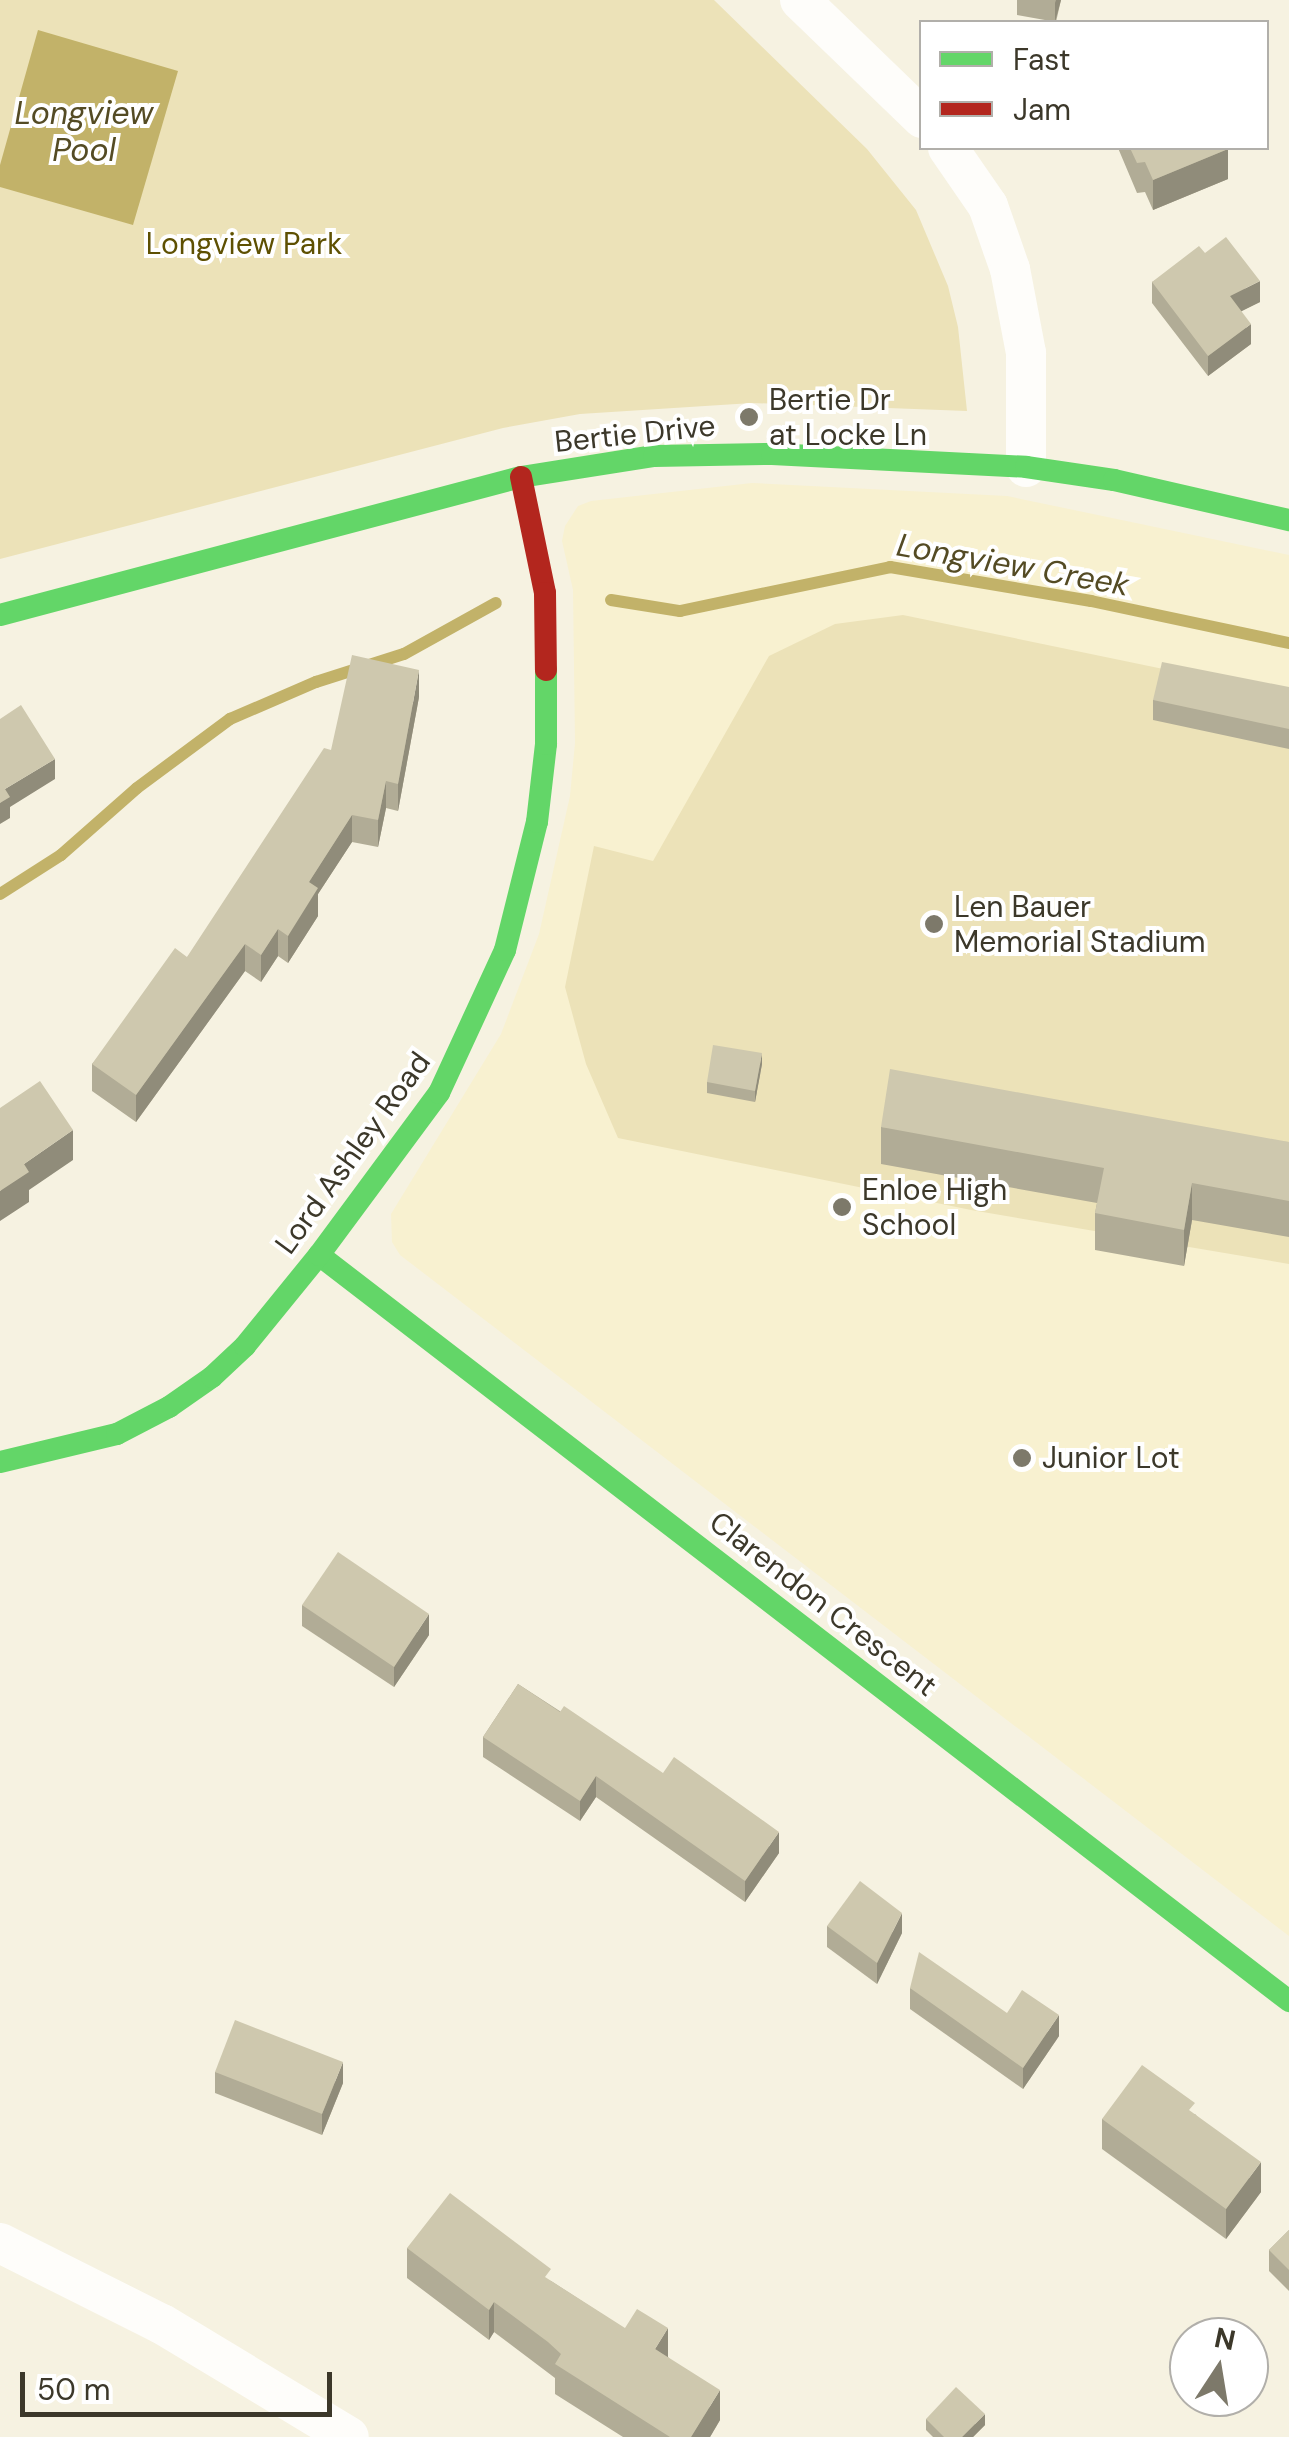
<!DOCTYPE html>
<style>
body{margin:0}
#map{position:relative;width:1289px;height:2437px;overflow:hidden;background:#f6f2e1;font-family:"DM Sans",sans-serif}
div>[style]{position:absolute}
[style*='--x']{left:calc(var(--x)*1px);top:calc(var(--y)*1px);width:calc(var(--w)*1px);rotate:calc(var(--a)*1deg)}
.built>*{inset:0;background:#f8f1d0}
.green>*{inset:0;background:#ece2b8}
.water>*{inset:0;background:#c2b269}
.stream>*{height:12px;margin:-6px;padding:0 6px;transform-origin:6px;border-radius:6px;background:#c2b269}
.street>*{height:40px;margin:-20px;padding:0 20px;transform-origin:20px;border-radius:20px;background:#fefdfa}
.fast>*{height:22px;margin:-11px;padding:0 11px;transform-origin:11px;border-radius:11px;background:#63d668}
.jam>*{height:22px;margin:-11px;padding:0 11px;transform-origin:11px;border-radius:11px;background:#b3261e}
.wall>*{inset:0;background:#b1ac96}
.shaded-wall>*{inset:0;background:#908c7a}
.building>*{inset:0;background:#cec8ae}
.dots>*{width:28px;height:28px;translate:-50% -50%;box-sizing:border-box;border:5px solid #fff;border-radius:50%}
span{translate:-50% -50%;white-space:nowrap;text-align:center;line-height:1.15;-webkit-text-stroke:8px #fff;paint-order:stroke}
.park-label{font-size:30px;color:#5e5002}
.poi-label{font-size:30px;color:#3c382a}
.left{translate:0 -50%;text-align:left}
.street-label{font-size:30px;color:#3c382a}
.water-label{font-size:32px;color:#544b24;font-style:italic}
.legend{position:absolute;left:919px;top:20px;width:350px;height:130px;box-sizing:border-box;background:#fff;border:2px solid #b1afaa;margin:0;padding:12px 18px;list-style:none;font-size:30px;color:#3c382a}
.legend li{display:flex;align-items:center;gap:20px;height:50px}
.legend b{width:50px;border:2px solid #b1afaa}
.north{position:absolute;left:1169px;top:2317px;width:100px;height:100px;box-sizing:border-box;background:#fff;border:2px solid #b1afaa;border-radius:50%;rotate:12deg;font-size:28px;font-weight:700;line-height:40px;text-align:center;color:#3c382a}
.north::after{content:'';display:block;margin:auto;width:35px;height:45px;background:#7d796a;clip-path:polygon(50% 0,100% 100%,50% 72%,0 100%)}
.scale{position:absolute;left:20px;top:2372px;width:312px;height:45px;box-sizing:border-box;border:5px solid #3c382a;border-top:0;padding-left:12px;font-size:30px;line-height:35px;white-space:nowrap;color:#3c382a;-webkit-text-stroke:8px #fff;paint-order:stroke}
</style>
<div id="map">
<div class="built">
<div style="clip-path:polygon(752px 483px,1007px 496px,1289px 555px,1289px 1936px,400px 1255px,392px 1242px,391px 1214px,501px 1034px,539px 934px,570px 796px,575px 743px,573px 590px,562px 541px,565px 526px,578px 506px,591px 501px)"></div>
</div>
<div class="green">
<div style="clip-path:polygon(0 0,714px 0,867px 149px,916px 210px,948px 286px,958px 327px,967px 411px,752px 403px,580px 414px,503px 428px,0 559px)"></div>
<div style="clip-path:polygon(903px 615px,1289px 695px,1289px 1264px,971px 1210px,618px 1138px,586px 1064px,565px 987px,594px 846px,653px 861px,769px 656px,835px 624px)"></div>
</div>
<div class="water">
<div style="clip-path:polygon(38px 30px,178px 71px,133px 225px,0 187px,0 165px)"></div>
</div>
<div class="stream">
<div style="--x:611;--y:600;--w:70;--a:9.1"></div>
<div style="--x:680;--y:611;--w:215;--a:-11.8"></div>
<div style="--x:890;--y:567;--w:204;--a:9.6"></div>
<div style="--x:1091;--y:601;--w:202;--a:12"></div>
<div style="--x:0;--y:894;--w:72;--a:-32.6"></div>
<div style="--x:61;--y:855;--w:101;--a:-41.4"></div>
<div style="--x:137;--y:788;--w:116;--a:-36.6"></div>
<div style="--x:230;--y:719;--w:94;--a:-23.3"></div>
<div style="--x:316;--y:682;--w:92;--a:-17.7"></div>
<div style="--x:404;--y:654;--w:105;--a:-29"></div>
</div>
<div class="street">
<div style="--x:800;--y:0;--w:170;--a:44"></div>
<div style="--x:948;--y:148;--w:70;--a:55.4"></div>
<div style="--x:988;--y:206;--w:67;--a:70.8"></div>
<div style="--x:1010;--y:269;--w:86;--a:79.2"></div>
<div style="--x:1026;--y:353;--w:114;--a:90"></div>
<div style="--x:0;--y:2243;--w:181;--a:26.6"></div>
<div style="--x:162;--y:2324;--w:218;--a:31.1"></div>
</div>
<div class="fast">
<div style="--x:0;--y:615;--w:539;--a:-14.84"></div>
<div style="--x:521;--y:477;--w:135;--a:-9"></div>
<div style="--x:654;--y:456;--w:118;--a:-1"></div>
<div style="--x:772;--y:454;--w:254;--a:2.9"></div>
<div style="--x:1026;--y:467;--w:89;--a:8.4"></div>
<div style="--x:1114;--y:480;--w:180;--a:12.9"></div>
<div style="--x:319;--y:1255;--w:1224;--a:37.56"></div>
<div style="--x:0;--y:1462;--w:120;--a:-13.5"></div>
<div style="--x:117;--y:1434;--w:59;--a:-27.4"></div>
<div style="--x:169;--y:1407;--w:52;--a:-34.9"></div>
<div style="--x:212;--y:1377;--w:45;--a:-43.2"></div>
<div style="--x:245;--y:1346;--w:117;--a:-50.9"></div>
<div style="--x:319;--y:1255;--w:202;--a:-53.5"></div>
<div style="--x:439;--y:1093;--w:157;--a:-65.2"></div>
<div style="--x:505;--y:950;--w:132;--a:-76"></div>
<div style="--x:537;--y:822;--w:79;--a:-83.4"></div>
<div style="--x:546;--y:744;--w:74;--a:-90"></div>
</div>
<div class="jam">
<div style="--x:521;--y:477;--w:118;--a:78.3"></div>
<div style="--x:545;--y:593;--w:77;--a:89.3"></div>
</div>
<div class="wall">
<div style="clip-path:polygon(1017px 0,1061px 0,1056px 22px,1017px 15px)"></div>
<div style="clip-path:polygon(1118px 148px,1228px 148px,1228px 179px,1153px 210px,1145px 192px,1137px 193px)"></div>
<div style="clip-path:polygon(1205px 253px,1260px 302px,1241px 311px,1251px 344px,1208px 376px,1152px 303px,1152px 282px)"></div>
<div style="clip-path:polygon(1289px 687px,1289px 749px,1153px 720px,1153px 700px)"></div>
<div style="clip-path:polygon(419px 697px,398px 811px,386px 808px,378px 847px,352px 842px,318px 894px,318px 916px,288px 963px,278px 956px,261px 982px,245px 971px,136px 1122px,92px 1091px,92px 1064px)"></div>
<div style="clip-path:polygon(762px 1064px,755px 1102px,707px 1093px,707px 1082px)"></div>
<div style="clip-path:polygon(881px 1127px,1289px 1142px,1289px 1237px,1192px 1220px,1184px 1266px,1095px 1250px,1095px 1213px,1097px 1203px,881px 1164px)"></div>
<div style="clip-path:polygon(302px 1605px,429px 1635px,394px 1687px,302px 1626px)"></div>
<div style="clip-path:polygon(518px 1684px,779px 1853px,745px 1902px,596px 1797px,580px 1821px,483px 1757px,483px 1737px)"></div>
<div style="clip-path:polygon(827px 1926px,902px 1933px,877px 1984px,827px 1947px)"></div>
<div style="clip-path:polygon(910px 1988px,1059px 2036px,1023px 2089px,910px 2009px)"></div>
<div style="clip-path:polygon(215px 2072px,343px 2083px,322px 2135px,215px 2093px)"></div>
<div style="clip-path:polygon(1195px 2114px,1261px 2192px,1226px 2239px,1102px 2149px,1102px 2119px)"></div>
<div style="clip-path:polygon(1289px 2230px,1289px 2291px,1269px 2271px,1269px 2250px)"></div>
<div style="clip-path:polygon(407px 2248px,551px 2281px,668px 2357px,720px 2420px,710px 2437px,623px 2437px,555px 2394px,555px 2378px,494px 2332px,489px 2340px,407px 2278px)"></div>
<div style="clip-path:polygon(926px 2419px,985px 2425px,973px 2437px,933px 2437px,926px 2430px)"></div>
</div>
<div class="shaded-wall">
<div style="clip-path:polygon(1056px 0,1061px 0,1055px 22px,1055px 3px)"></div>
<div style="clip-path:polygon(1228px 149px,1228px 179px,1153px 210px,1153px 180px)"></div>
<div style="clip-path:polygon(1260px 281px,1260px 302px,1230px 317px,1230px 296px)"></div>
<div style="clip-path:polygon(1251px 324px,1251px 344px,1208px 376px,1208px 356px)"></div>
<div style="clip-path:polygon(419px 670px,419px 697px,398px 811px,398px 784px)"></div>
<div style="clip-path:polygon(55px 759px,55px 779px,10px 807px,10px 818px,0 824px,0 803px,5px 789px)"></div>
<div style="clip-path:polygon(386px 781px,386px 808px,378px 847px,378px 820px)"></div>
<div style="clip-path:polygon(352px 815px,352px 842px,318px 894px,318px 916px,288px 963px,288px 936px,309px 882px)"></div>
<div style="clip-path:polygon(278px 929px,278px 956px,261px 982px,261px 955px)"></div>
<div style="clip-path:polygon(245px 944px,245px 971px,136px 1122px,136px 1095px)"></div>
<div style="clip-path:polygon(762px 1053px,762px 1064px,755px 1102px,755px 1091px)"></div>
<div style="clip-path:polygon(73px 1130px,73px 1160px,29px 1190px,29px 1202px,0 1221px,0 1191px,24px 1164px)"></div>
<div style="clip-path:polygon(1192px 1183px,1192px 1220px,1184px 1266px,1184px 1230px)"></div>
<div style="clip-path:polygon(429px 1614px,429px 1635px,394px 1687px,394px 1667px)"></div>
<div style="clip-path:polygon(596px 1776px,596px 1797px,580px 1821px,580px 1801px)"></div>
<div style="clip-path:polygon(779px 1832px,779px 1853px,745px 1902px,745px 1881px)"></div>
<div style="clip-path:polygon(902px 1913px,902px 1933px,877px 1984px,877px 1963px)"></div>
<div style="clip-path:polygon(1059px 2015px,1059px 2036px,1023px 2089px,1023px 2068px)"></div>
<div style="clip-path:polygon(343px 2062px,343px 2083px,322px 2135px,322px 2114px)"></div>
<div style="clip-path:polygon(1261px 2162px,1261px 2192px,1226px 2239px,1226px 2209px)"></div>
<div style="clip-path:polygon(494px 2302px,494px 2332px,489px 2340px,489px 2310px)"></div>
<div style="clip-path:polygon(668px 2328px,668px 2358px,655px 2349px)"></div>
<div style="clip-path:polygon(720px 2390px,720px 2420px,710px 2437px,691px 2437px)"></div>
<div style="clip-path:polygon(985px 2414px,985px 2425px,973px 2437px,962px 2437px)"></div>
</div>
<div class="building">
<div style="clip-path:polygon(1130px 148px,1228px 148px,1228px 149px,1153px 180px,1145px 162px,1137px 163px)"></div>
<div style="clip-path:polygon(1226px 237px,1260px 281px,1230px 296px,1251px 324px,1208px 356px,1152px 282px,1199px 246px,1205px 253px)"></div>
<div style="clip-path:polygon(352px 655px,419px 670px,398px 784px,386px 781px,378px 820px,352px 815px,309px 882px,318px 888px,288px 936px,278px 929px,261px 955px,245px 944px,136px 1095px,92px 1064px,175px 948px,187px 957px,324px 748px,331px 750px)"></div>
<div style="clip-path:polygon(1162px 662px,1289px 687px,1289px 729px,1153px 700px)"></div>
<div style="clip-path:polygon(21px 705px,55px 759px,5px 789px,10px 797px,0 803px,0 719px)"></div>
<div style="clip-path:polygon(713px 1045px,762px 1053px,755px 1091px,707px 1082px)"></div>
<div style="clip-path:polygon(890px 1069px,1289px 1142px,1289px 1201px,1192px 1183px,1184px 1230px,1095px 1213px,1104px 1168px,881px 1127px)"></div>
<div style="clip-path:polygon(40px 1081px,73px 1130px,24px 1164px,29px 1172px,0 1191px,0 1108px)"></div>
<div style="clip-path:polygon(338px 1552px,429px 1614px,394px 1667px,302px 1605px)"></div>
<div style="clip-path:polygon(518px 1684px,560px 1712px,564px 1706px,663px 1773px,674px 1757px,779px 1832px,745px 1881px,596px 1776px,580px 1801px,483px 1737px)"></div>
<div style="clip-path:polygon(860px 1881px,902px 1913px,877px 1963px,827px 1926px)"></div>
<div style="clip-path:polygon(919px 1952px,1007px 2013px,1022px 1990px,1059px 2015px,1023px 2068px,910px 1988px)"></div>
<div style="clip-path:polygon(235px 2020px,343px 2062px,322px 2114px,215px 2072px)"></div>
<div style="clip-path:polygon(1142px 2065px,1195px 2103px,1189px 2110px,1261px 2162px,1226px 2209px,1102px 2119px)"></div>
<div style="clip-path:polygon(450px 2193px,551px 2269px,545px 2277px,625px 2328px,637px 2309px,668px 2328px,655px 2349px,720px 2390px,691px 2437px,670px 2437px,555px 2364px,561px 2354px,548px 2342px,494px 2302px,489px 2310px,407px 2248px)"></div>
<div style="clip-path:polygon(1289px 2230px,1289px 2270px,1269px 2250px)"></div>
<div style="clip-path:polygon(956px 2387px,985px 2414px,962px 2437px,944px 2437px,926px 2419px)"></div>
</div>
<div class="dots">
<div style="left:749px;top:417px;background:#7d796a"></div>
<div style="left:934px;top:924px;background:#7d796a"></div>
<div style="left:842px;top:1207px;background:#7d796a"></div>
<div style="left:1022px;top:1458px;background:#7d796a"></div>
</div>
<div class="park-label">
<span style="left:244px;top:244px">Longview Park</span>
</div>
<div class="poi-label">
<span class="left" style="left:769px;top:417px">Bertie Dr<br>at Locke Ln</span>
<span class="left" style="left:954px;top:924px">Len Bauer<br>Memorial Stadium</span>
<span class="left" style="left:862px;top:1207px">Enloe High<br>School</span>
<span class="left" style="left:1042px;top:1458px">Junior Lot</span>
</div>
<div class="street-label">
<span style="left:635px;top:434px;rotate:-6deg">Bertie Drive</span>
<span style="left:353px;top:1153px;rotate:-54deg">Lord Ashley Road</span>
<span style="left:823px;top:1604px;rotate:38deg">Clarendon Crescent</span>
</div>
<div class="water-label">
<span style="left:84px;top:132px">Longview<br>Pool</span>
<span style="left:1013px;top:565px;rotate:10deg">Longview Creek</span>
</div>
<ul class="legend">
<li><b style="height:12px;background:#63d668"></b>Fast</li>
<li><b style="height:12px;background:#b3261e"></b>Jam</li>
</ul>
<div class="north">N</div>
<div class="scale">50 m</div>
</div>
